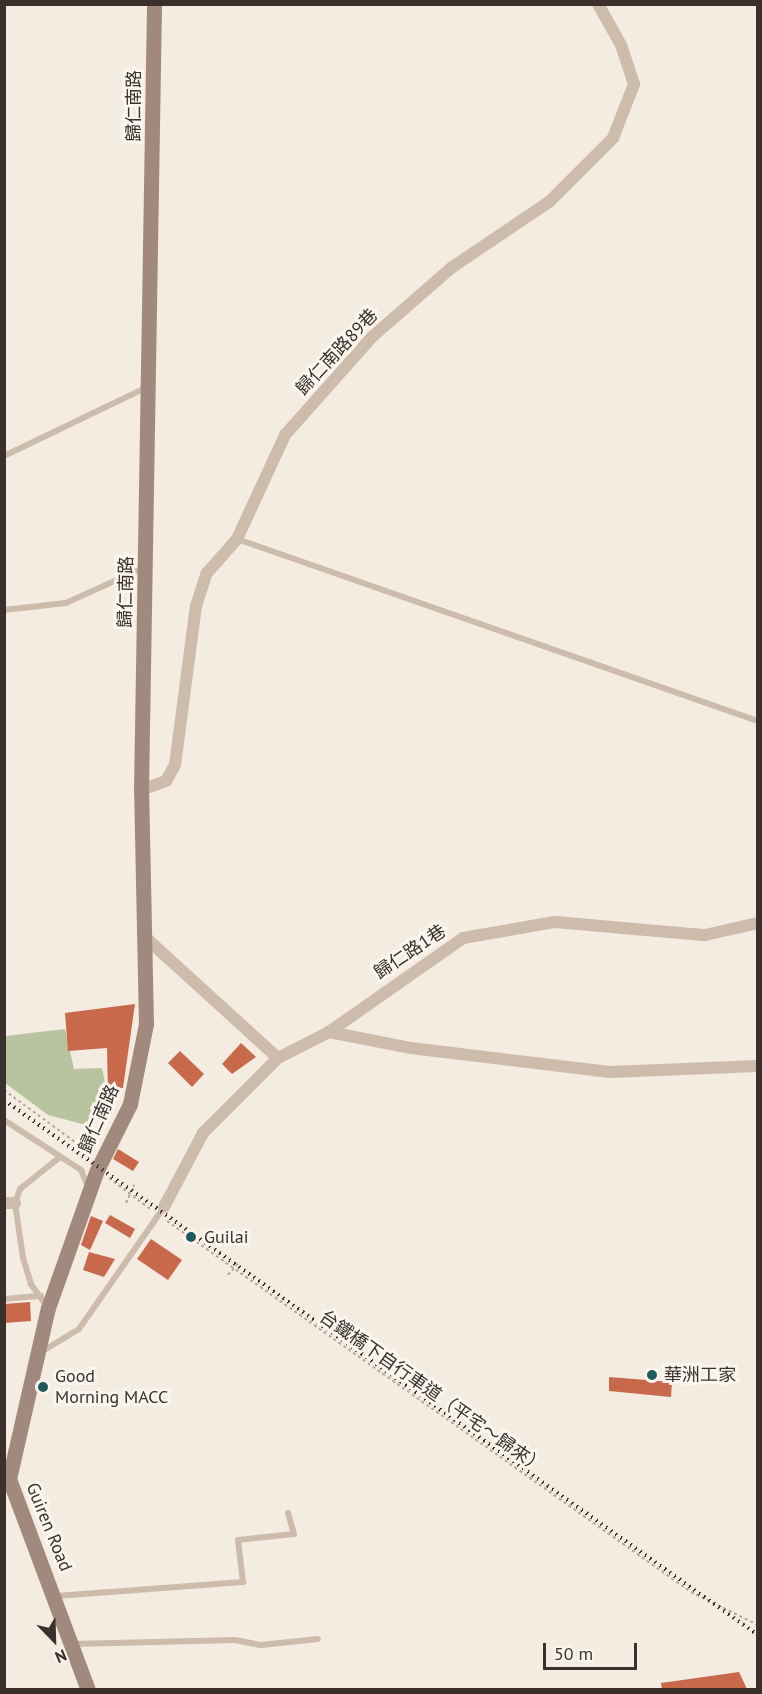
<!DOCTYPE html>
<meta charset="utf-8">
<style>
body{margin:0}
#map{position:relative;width:762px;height:1694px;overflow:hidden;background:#f4ebe1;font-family:"PT Sans","Noto Sans TC",sans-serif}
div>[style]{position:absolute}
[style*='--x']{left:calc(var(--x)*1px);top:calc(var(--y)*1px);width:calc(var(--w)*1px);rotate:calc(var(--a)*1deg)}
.green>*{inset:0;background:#b8c4a0}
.building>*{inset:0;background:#c8694b}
.path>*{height:2px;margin-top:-1px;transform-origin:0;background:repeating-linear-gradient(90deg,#b9a596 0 3px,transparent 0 6px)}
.lane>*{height:6px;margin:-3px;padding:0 3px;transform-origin:3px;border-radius:3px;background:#cdbbac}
.street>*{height:12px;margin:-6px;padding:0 6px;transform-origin:6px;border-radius:6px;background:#cdbbac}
.secondary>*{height:15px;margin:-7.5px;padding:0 7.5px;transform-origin:7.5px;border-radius:7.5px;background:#a18a7d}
.rail>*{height:4px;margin-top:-2px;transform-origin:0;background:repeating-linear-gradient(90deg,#3b302b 0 1.5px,transparent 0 6px)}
.dots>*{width:16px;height:16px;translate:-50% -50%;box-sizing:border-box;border:3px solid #fbf5ee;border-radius:50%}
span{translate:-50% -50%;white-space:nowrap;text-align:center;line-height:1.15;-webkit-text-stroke:6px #fbf5ee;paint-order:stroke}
.street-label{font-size:18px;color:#3b302b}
.poi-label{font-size:18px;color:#3b302b}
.left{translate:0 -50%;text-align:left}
.frame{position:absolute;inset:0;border:6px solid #3b302b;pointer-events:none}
.north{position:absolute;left:24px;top:1610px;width:60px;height:60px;-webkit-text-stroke:4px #fbf5ee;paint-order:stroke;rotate:157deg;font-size:16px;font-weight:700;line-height:24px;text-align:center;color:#3b302b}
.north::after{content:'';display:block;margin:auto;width:21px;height:27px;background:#3b302b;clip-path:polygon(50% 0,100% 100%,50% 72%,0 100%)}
.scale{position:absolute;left:543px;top:1643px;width:94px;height:27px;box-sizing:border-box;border:3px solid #3b302b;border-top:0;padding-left:8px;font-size:18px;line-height:21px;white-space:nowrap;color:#3b302b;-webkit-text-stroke:4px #fbf5ee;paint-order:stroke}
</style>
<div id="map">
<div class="green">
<div style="clip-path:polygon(65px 1029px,74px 1069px,102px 1068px,107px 1092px,96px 1118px,86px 1125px,48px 1115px,5px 1083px,5px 1036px)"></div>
</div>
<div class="building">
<div style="clip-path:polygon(135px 1004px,123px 1088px,108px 1095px,107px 1048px,68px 1051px,65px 1013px)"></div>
<div style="clip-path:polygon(241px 1043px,256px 1057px,232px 1074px,222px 1064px)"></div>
<div style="clip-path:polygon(180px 1051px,204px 1074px,192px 1087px,168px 1063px)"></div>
<div style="clip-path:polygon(118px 1149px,139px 1162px,133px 1171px,113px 1159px)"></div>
<div style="clip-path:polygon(110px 1215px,135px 1229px,130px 1238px,105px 1223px)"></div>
<div style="clip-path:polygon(91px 1216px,103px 1221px,90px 1250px,81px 1245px)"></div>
<div style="clip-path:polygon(151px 1239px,182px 1260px,168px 1280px,137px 1259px)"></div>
<div style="clip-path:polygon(89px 1252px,115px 1259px,104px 1277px,83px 1270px)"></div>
<div style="clip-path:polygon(30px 1302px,31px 1321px,4px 1323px,4px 1304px)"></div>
<div style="clip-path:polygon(609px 1377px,672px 1382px,671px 1397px,609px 1391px)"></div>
<div style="clip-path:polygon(739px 1672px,747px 1689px,662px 1689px,661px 1683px)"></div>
</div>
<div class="path">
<div style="--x:4;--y:1090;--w:107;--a:36.2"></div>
<div style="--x:109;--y:1178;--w:51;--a:37.1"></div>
<div style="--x:126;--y:1203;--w:20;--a:-66"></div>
<div style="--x:167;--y:1221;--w:642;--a:35.3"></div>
<div style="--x:691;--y:1592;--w:75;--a:26.2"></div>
<div style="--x:228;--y:1275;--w:18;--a:-49"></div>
</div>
<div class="lane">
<div style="--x:4;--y:456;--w:157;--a:-25.7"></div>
<div style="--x:237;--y:539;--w:552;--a:19.26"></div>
<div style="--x:4;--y:610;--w:62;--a:-6.4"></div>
<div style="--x:66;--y:603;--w:85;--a:-24.4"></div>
<div style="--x:4;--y:1120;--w:92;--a:33"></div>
<div style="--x:81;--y:1170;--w:21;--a:67"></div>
<div style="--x:4;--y:1299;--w:37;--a:-5"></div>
<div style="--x:46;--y:1305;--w:26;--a:-126"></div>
<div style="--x:31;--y:1284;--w:27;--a:-107"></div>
<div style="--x:23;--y:1258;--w:56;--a:-98.3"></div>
<div style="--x:15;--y:1203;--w:15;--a:-70"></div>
<div style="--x:20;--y:1189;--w:51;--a:-38.7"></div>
<div style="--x:41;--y:1352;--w:44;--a:-31.2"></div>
<div style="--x:79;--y:1329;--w:149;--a:-55.1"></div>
<div style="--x:56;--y:1596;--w:188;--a:-4.3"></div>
<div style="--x:243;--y:1582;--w:42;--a:-96.8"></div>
<div style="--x:238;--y:1540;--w:56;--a:-6.1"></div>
<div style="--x:294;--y:1534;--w:22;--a:-106"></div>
<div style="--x:73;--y:1644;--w:162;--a:-1.4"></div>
<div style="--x:235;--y:1640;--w:26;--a:11"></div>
<div style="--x:261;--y:1645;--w:57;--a:-6"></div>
</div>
<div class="street">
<div style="--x:141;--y:790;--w:27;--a:-20"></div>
<div style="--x:166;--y:781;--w:18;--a:-61"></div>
<div style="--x:175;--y:765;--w:160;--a:-82.5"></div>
<div style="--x:196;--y:606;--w:35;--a:-72"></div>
<div style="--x:207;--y:573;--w:45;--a:-48.6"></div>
<div style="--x:237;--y:539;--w:115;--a:-65.2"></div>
<div style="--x:285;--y:435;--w:131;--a:-48.4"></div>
<div style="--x:372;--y:337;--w:105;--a:-41.1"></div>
<div style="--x:451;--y:268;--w:118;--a:-34"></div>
<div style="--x:549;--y:202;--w:91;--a:-45"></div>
<div style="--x:613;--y:138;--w:58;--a:-68.7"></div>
<div style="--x:634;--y:84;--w:41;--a:-108.4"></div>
<div style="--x:621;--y:45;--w:47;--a:-119.3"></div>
<div style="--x:146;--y:938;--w:178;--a:42.3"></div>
<div style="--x:278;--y:1058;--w:57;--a:-27"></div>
<div style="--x:329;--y:1032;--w:164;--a:-35"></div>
<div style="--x:463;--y:938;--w:93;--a:-9.9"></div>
<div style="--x:555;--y:922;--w:151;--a:5"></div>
<div style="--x:705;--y:935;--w:54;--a:-12.8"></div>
<div style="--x:329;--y:1032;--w:84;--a:11"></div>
<div style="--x:411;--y:1048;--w:200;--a:6.9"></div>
<div style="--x:610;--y:1072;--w:148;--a:-2.3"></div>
<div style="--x:4;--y:1203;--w:11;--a:0"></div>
<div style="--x:164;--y:1207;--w:84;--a:-62.2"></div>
<div style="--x:203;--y:1133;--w:106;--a:-45"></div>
</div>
<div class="secondary">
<div style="--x:88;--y:1690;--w:225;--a:-110.5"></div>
<div style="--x:9;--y:1479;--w:175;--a:-77.2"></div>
<div style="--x:48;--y:1308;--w:146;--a:-70.5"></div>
<div style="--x:97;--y:1170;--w:74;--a:-63.4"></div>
<div style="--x:130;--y:1104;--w:82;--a:-78.7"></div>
<div style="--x:146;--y:1024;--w:234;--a:-91.2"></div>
<div style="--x:141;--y:790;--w:786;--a:-89.05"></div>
</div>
<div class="rail">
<div style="--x:4;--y:1100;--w:925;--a:35.36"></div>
</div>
<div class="dots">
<div style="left:191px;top:1237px;background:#1f5a5e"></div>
<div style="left:652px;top:1375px;background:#1f5a5e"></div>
<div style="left:43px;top:1387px;background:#1f5a5e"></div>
</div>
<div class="street-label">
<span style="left:134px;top:106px;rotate:-90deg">歸仁南路</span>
<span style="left:337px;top:352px;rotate:-47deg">歸仁南路89巷</span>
<span style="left:126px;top:592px;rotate:-89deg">歸仁南路</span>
<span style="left:410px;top:952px;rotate:-34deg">歸仁路1巷</span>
<span style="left:99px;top:1119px;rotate:-66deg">歸仁南路</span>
<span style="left:432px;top:1392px;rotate:35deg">台鐵橋下自行車道（平宅～歸來）</span>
<span style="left:49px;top:1527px;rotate:68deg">Guiren Road</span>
</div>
<div class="poi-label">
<span class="left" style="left:204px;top:1237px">Guilai</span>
<span class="left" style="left:664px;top:1375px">華洲工家</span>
<span class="left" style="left:55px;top:1387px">Good<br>Morning MACC</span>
</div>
<div class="frame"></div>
<div class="north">N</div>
<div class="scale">50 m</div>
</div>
